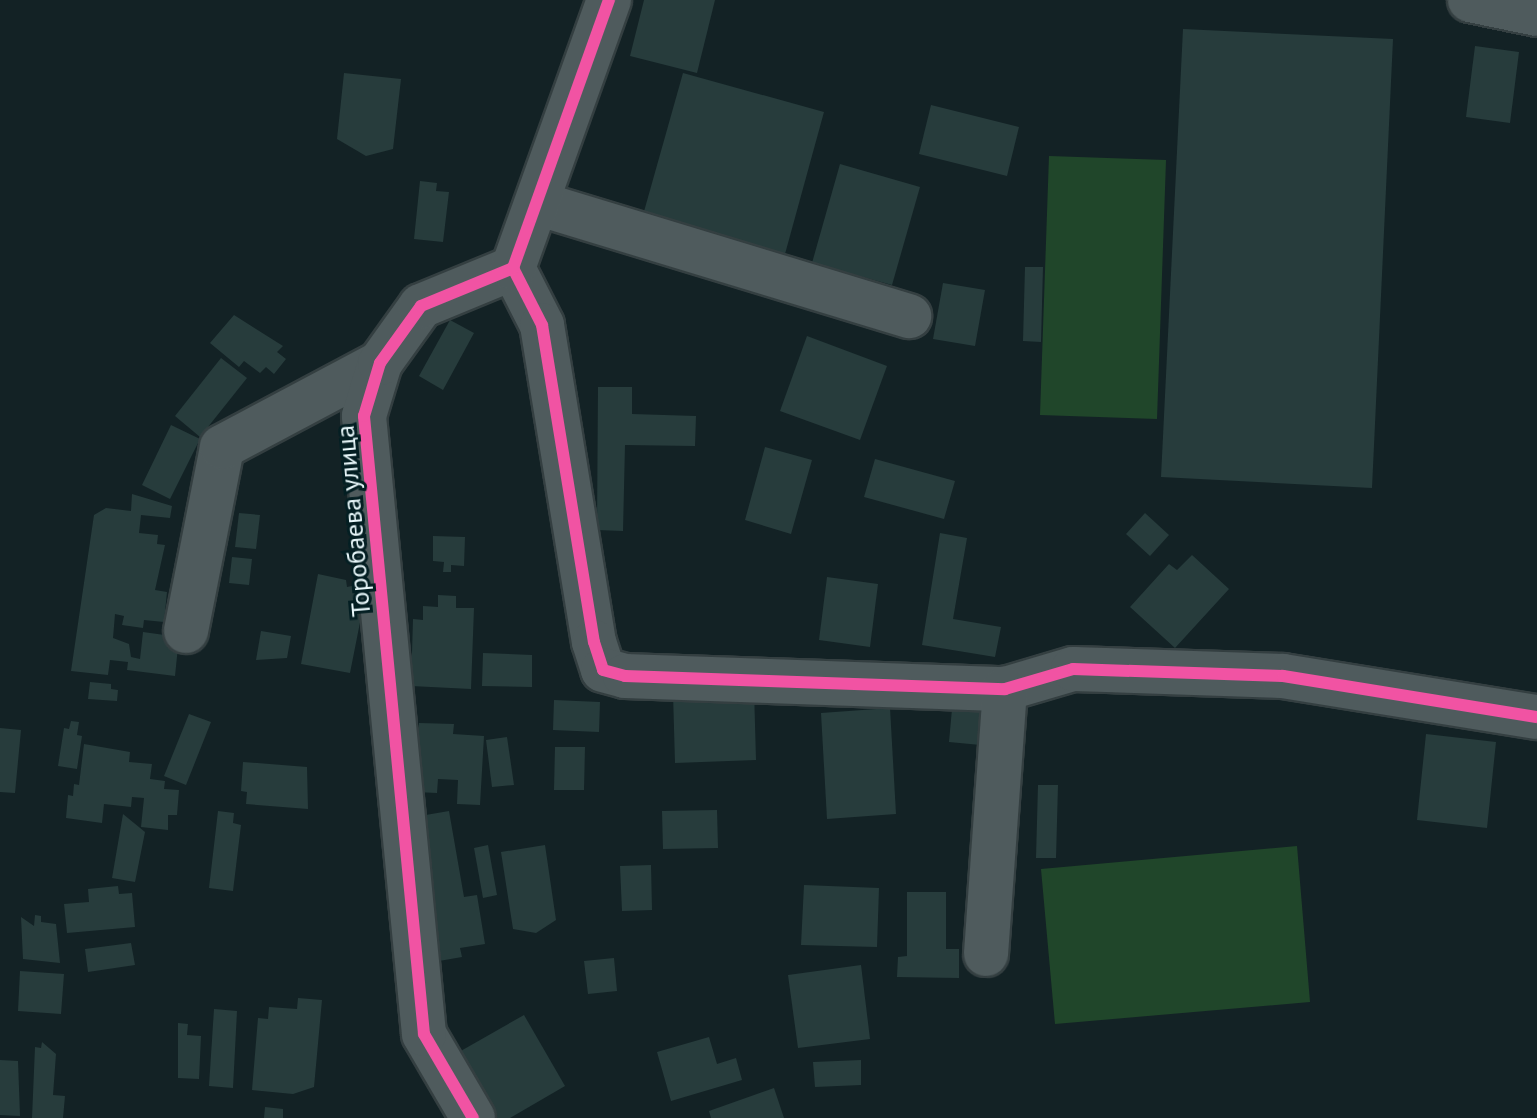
<!DOCTYPE html>
<meta charset="utf-8">
<style>
body{margin:0}
#map{position:relative;width:1537px;height:1118px;overflow:hidden;background:#132225;font-family:"PT Sans",sans-serif}
div>[style]{position:absolute}
[style*='--x']{left:calc(var(--x)*1px);top:calc(var(--y)*1px);width:calc(var(--w)*1px);rotate:calc(var(--a)*1deg)}
.green>*{inset:0;background:#20462a}
.building>*{inset:0;background:#273c3c}
.roads{filter:drop-shadow(2px 0 #343f41) drop-shadow(-2px 0 #343f41) drop-shadow(0 2px #343f41) drop-shadow(0 -2px #343f41)}
.minor>*{height:44px;margin:-22px;padding:0 22px;transform-origin:22px;border-radius:22px;background:#4f5b5d}
.cycleway>*{height:12px;margin:-6px;padding:0 6px;transform-origin:6px;border-radius:6px;background:#f153a3}
span{translate:-50% -50%;white-space:nowrap;text-align:center;line-height:1.15;-webkit-text-stroke:6px #031e22;paint-order:stroke}
.street-label{font-size:26px;color:#e9f8fb}
</style>
<div id="map">
<div class="green">
<div style="clip-path:polygon(1049px 156px,1166px 160px,1157px 419px,1040px 415px)"></div>
<div style="clip-path:polygon(1297px 846px,1310px 1002px,1055px 1024px,1041px 869px)"></div>
</div>
<div class="building">
<div style="clip-path:polygon(644px 0,715px 0,697px 73px,630px 56px)"></div>
<div style="clip-path:polygon(1183px 29px,1393px 39px,1372px 488px,1161px 477px)"></div>
<div style="clip-path:polygon(1475px 46px,1519px 52px,1510px 123px,1466px 117px)"></div>
<div style="clip-path:polygon(344px 73px,401px 79px,393px 149px,366px 156px,337px 139px)"></div>
<div style="clip-path:polygon(683px 73px,824px 112px,785px 254px,643px 215px)"></div>
<div style="clip-path:polygon(931px 105px,1019px 127px,1007px 176px,919px 154px)"></div>
<div style="clip-path:polygon(840px 164px,920px 187px,892px 285px,812px 263px)"></div>
<div style="clip-path:polygon(420px 181px,437px 183px,436px 191px,449px 192px,443px 242px,414px 239px)"></div>
<div style="clip-path:polygon(1025px 267px,1043px 267px,1041px 342px,1023px 341px)"></div>
<div style="clip-path:polygon(943px 283px,985px 290px,975px 346px,933px 339px)"></div>
<div style="clip-path:polygon(234px 315px,283px 346px,277px 352px,286px 359px,274px 374px,266px 367px,260px 373px,244px 361px,239px 367px,210px 343px)"></div>
<div style="clip-path:polygon(450px 320px,474px 333px,443px 390px,419px 376px)"></div>
<div style="clip-path:polygon(807px 336px,887px 366px,860px 440px,780px 411px)"></div>
<div style="clip-path:polygon(221px 358px,247px 378px,200px 437px,175px 416px)"></div>
<div style="clip-path:polygon(598px 387px,632px 387px,632px 414px,696px 416px,695px 446px,625px 445px,623px 531px,597px 530px)"></div>
<div style="clip-path:polygon(171px 425px,200px 439px,170px 499px,142px 485px)"></div>
<div style="clip-path:polygon(765px 447px,812px 460px,791px 534px,745px 520px)"></div>
<div style="clip-path:polygon(875px 459px,955px 481px,944px 519px,864px 497px)"></div>
<div style="clip-path:polygon(132px 494px,172px 506px,170px 518px,141px 515px,139px 533px,158px 535px,157px 544px,165px 545px,155px 590px,167px 592px,164px 622px,144px 620px,143px 628px,122px 625px,124px 616px,115px 614px,113px 638px,129px 644px,131px 657px,140px 659px,143px 632px,179px 637px,175px 676px,127px 670px,128px 662px,110px 660px,108px 675px,71px 671px,94px 515px,106px 508px,131px 511px)"></div>
<div style="clip-path:polygon(239px 513px,260px 515px,256px 549px,235px 547px)"></div>
<div style="clip-path:polygon(1145px 513px,1169px 535px,1150px 556px,1126px 534px)"></div>
<div style="clip-path:polygon(940px 533px,967px 538px,953px 619px,1001px 627px,995px 657px,922px 645px)"></div>
<div style="clip-path:polygon(433px 536px,465px 537px,464px 566px,451px 565px,451px 572px,443px 572px,444px 562px,433px 561px)"></div>
<div style="clip-path:polygon(1192px 555px,1229px 589px,1175px 648px,1130px 607px,1169px 564px,1177px 570px)"></div>
<div style="clip-path:polygon(232px 557px,252px 559px,249px 585px,229px 583px)"></div>
<div style="clip-path:polygon(318px 574px,346px 580px,347px 587px,357px 585px,366px 592px,350px 673px,301px 664px)"></div>
<div style="clip-path:polygon(827px 577px,878px 584px,870px 647px,819px 640px)"></div>
<div style="clip-path:polygon(438px 595px,456px 596px,456px 608px,474px 608px,471px 689px,411px 686px,413px 619px,423px 620px,423px 606px,438px 607px)"></div>
<div style="clip-path:polygon(261px 631px,291px 636px,287px 658px,256px 660px)"></div>
<div style="clip-path:polygon(483px 653px,532px 655px,532px 687px,482px 686px)"></div>
<div style="clip-path:polygon(90px 682px,111px 684px,111px 689px,118px 690px,117px 701px,88px 699px)"></div>
<div style="clip-path:polygon(754px 689px,756px 760px,675px 763px,673px 693px)"></div>
<div style="clip-path:polygon(554px 700px,600px 702px,599px 732px,553px 730px)"></div>
<div style="clip-path:polygon(890px 708px,896px 814px,827px 819px,821px 713px)"></div>
<div style="clip-path:polygon(952px 709px,994px 712px,991px 746px,949px 742px)"></div>
<div style="clip-path:polygon(189px 714px,211px 722px,186px 785px,164px 776px)"></div>
<div style="clip-path:polygon(71px 721px,79px 722px,77px 735px,82px 736px,77px 769px,58px 766px,64px 728px,69px 729px)"></div>
<div style="clip-path:polygon(419px 723px,454px 724px,453px 734px,484px 736px,480px 805px,457px 804px,458px 780px,438px 779px,437px 793px,416px 792px)"></div>
<div style="clip-path:polygon(0 728px,21px 730px,15px 793px,0 792px)"></div>
<div style="clip-path:polygon(1426px 734px,1496px 742px,1487px 828px,1417px 820px)"></div>
<div style="clip-path:polygon(507px 737px,514px 785px,492px 787px,486px 740px)"></div>
<div style="clip-path:polygon(84px 744px,130px 752px,129px 762px,152px 764px,150px 779px,165px 781px,164px 789px,179px 790px,177px 815px,168px 815px,168px 830px,141px 827px,144px 798px,132px 797px,131px 807px,104px 804px,102px 823px,66px 818px,68px 795px,73px 796px,74px 784px,79px 785px)"></div>
<div style="clip-path:polygon(555px 747px,585px 747px,584px 790px,554px 790px)"></div>
<div style="clip-path:polygon(243px 762px,307px 767px,308px 809px,246px 804px,247px 792px,241px 791px)"></div>
<div style="clip-path:polygon(1038px 785px,1058px 785px,1056px 858px,1036px 858px)"></div>
<div style="clip-path:polygon(717px 810px,718px 848px,663px 849px,662px 811px)"></div>
<div style="clip-path:polygon(218px 811px,234px 813px,233px 823px,241px 825px,233px 891px,209px 888px)"></div>
<div style="clip-path:polygon(449px 811px,464px 897px,477px 895px,485px 944px,460px 948px,462px 957px,439px 961px,414px 817px)"></div>
<div style="clip-path:polygon(123px 814px,145px 832px,135px 882px,112px 878px)"></div>
<div style="clip-path:polygon(488px 845px,497px 895px,483px 898px,474px 848px)"></div>
<div style="clip-path:polygon(545px 845px,556px 920px,536px 933px,513px 929px,501px 852px)"></div>
<div style="clip-path:polygon(651px 865px,652px 910px,622px 911px,620px 866px)"></div>
<div style="clip-path:polygon(804px 885px,879px 888px,877px 947px,801px 945px)"></div>
<div style="clip-path:polygon(118px 886px,119px 894px,132px 893px,135px 927px,67px 933px,64px 904px,89px 902px,88px 889px)"></div>
<div style="clip-path:polygon(907px 892px,946px 892px,946px 949px,959px 949px,959px 978px,897px 977px,898px 957px,907px 956px)"></div>
<div style="clip-path:polygon(35px 915px,41px 916px,41px 922px,56px 924px,60px 963px,23px 959px,21px 917px,34px 926px)"></div>
<div style="clip-path:polygon(131px 943px,135px 965px,88px 972px,85px 949px)"></div>
<div style="clip-path:polygon(614px 958px,617px 991px,588px 994px,584px 961px)"></div>
<div style="clip-path:polygon(861px 965px,870px 1039px,798px 1048px,788px 975px)"></div>
<div style="clip-path:polygon(20px 971px,64px 974px,61px 1014px,18px 1011px)"></div>
<div style="clip-path:polygon(298px 998px,322px 1000px,314px 1087px,293px 1094px,252px 1090px,258px 1018px,268px 1019px,269px 1007px,297px 1009px)"></div>
<div style="clip-path:polygon(214px 1009px,237px 1011px,233px 1088px,209px 1086px)"></div>
<div style="clip-path:polygon(524px 1015px,565px 1086px,510px 1118px,497px 1118px,459px 1052px)"></div>
<div style="clip-path:polygon(178px 1023px,188px 1024px,187px 1035px,201px 1036px,199px 1079px,178px 1078px)"></div>
<div style="clip-path:polygon(709px 1037px,717px 1064px,736px 1058px,742px 1080px,671px 1101px,657px 1052px)"></div>
<div style="clip-path:polygon(42px 1042px,56px 1054px,53px 1095px,65px 1096px,63px 1118px,32px 1118px,35px 1047px,41px 1048px)"></div>
<div style="clip-path:polygon(0 1060px,18px 1061px,20px 1116px,0 1115px)"></div>
<div style="clip-path:polygon(861px 1060px,861px 1085px,815px 1087px,813px 1062px)"></div>
<div style="clip-path:polygon(774px 1088px,784px 1118px,711px 1118px,709px 1111px)"></div>
<div style="clip-path:polygon(265px 1107px,283px 1109px,283px 1118px,264px 1118px)"></div>
</div>
<div class="roads">
<div class="minor">
<div style="--x:1470;--y:0;--w:68;--a:11.8"></div>
<div style="--x:540;--y:204;--w:386;--a:16.9"></div>
<div style="--x:513;--y:268;--w:64;--a:63"></div>
<div style="--x:542;--y:325;--w:321;--a:80.7"></div>
<div style="--x:594;--y:642;--w:29;--a:72"></div>
<div style="--x:603;--y:670;--w:23;--a:15"></div>
<div style="--x:625;--y:676;--w:380;--a:2"></div>
<div style="--x:1005;--y:689;--w:71;--a:-16.4"></div>
<div style="--x:1073;--y:669;--w:210;--a:1.9"></div>
<div style="--x:1283;--y:676;--w:257;--a:9.2"></div>
<div style="--x:186;--y:631;--w:187;--a:-78.9"></div>
<div style="--x:222;--y:447;--w:179;--a:-28"></div>
<div style="--x:986;--y:954;--w:266;--a:-85.9"></div>
<div style="--x:473;--y:1118;--w:97;--a:-120.3"></div>
<div style="--x:424;--y:1034;--w:621;--a:-95.55"></div>
<div style="--x:364;--y:416;--w:55;--a:-73.2"></div>
<div style="--x:380;--y:363;--w:70;--a:-54.3"></div>
<div style="--x:421;--y:306;--w:100;--a:-22.4"></div>
<div style="--x:513;--y:268;--w:285;--a:-70.3"></div>
</div>
</div>
<div class="cycleway">
<div style="--x:513;--y:268;--w:64;--a:63"></div>
<div style="--x:542;--y:325;--w:321;--a:80.7"></div>
<div style="--x:594;--y:642;--w:29;--a:72"></div>
<div style="--x:603;--y:670;--w:23;--a:15"></div>
<div style="--x:625;--y:676;--w:380;--a:2"></div>
<div style="--x:1005;--y:689;--w:71;--a:-16.4"></div>
<div style="--x:1073;--y:669;--w:210;--a:1.9"></div>
<div style="--x:1283;--y:676;--w:257;--a:9.2"></div>
<div style="--x:473;--y:1118;--w:97;--a:-120.3"></div>
<div style="--x:424;--y:1034;--w:621;--a:-95.55"></div>
<div style="--x:364;--y:416;--w:55;--a:-73.2"></div>
<div style="--x:380;--y:363;--w:70;--a:-54.3"></div>
<div style="--x:421;--y:306;--w:100;--a:-22.4"></div>
<div style="--x:513;--y:268;--w:285;--a:-70.3"></div>
</div>
<div class="street-label">
<span style="left:353px;top:521px;rotate:-95deg">Торобаева улица</span>
</div>
</div>
